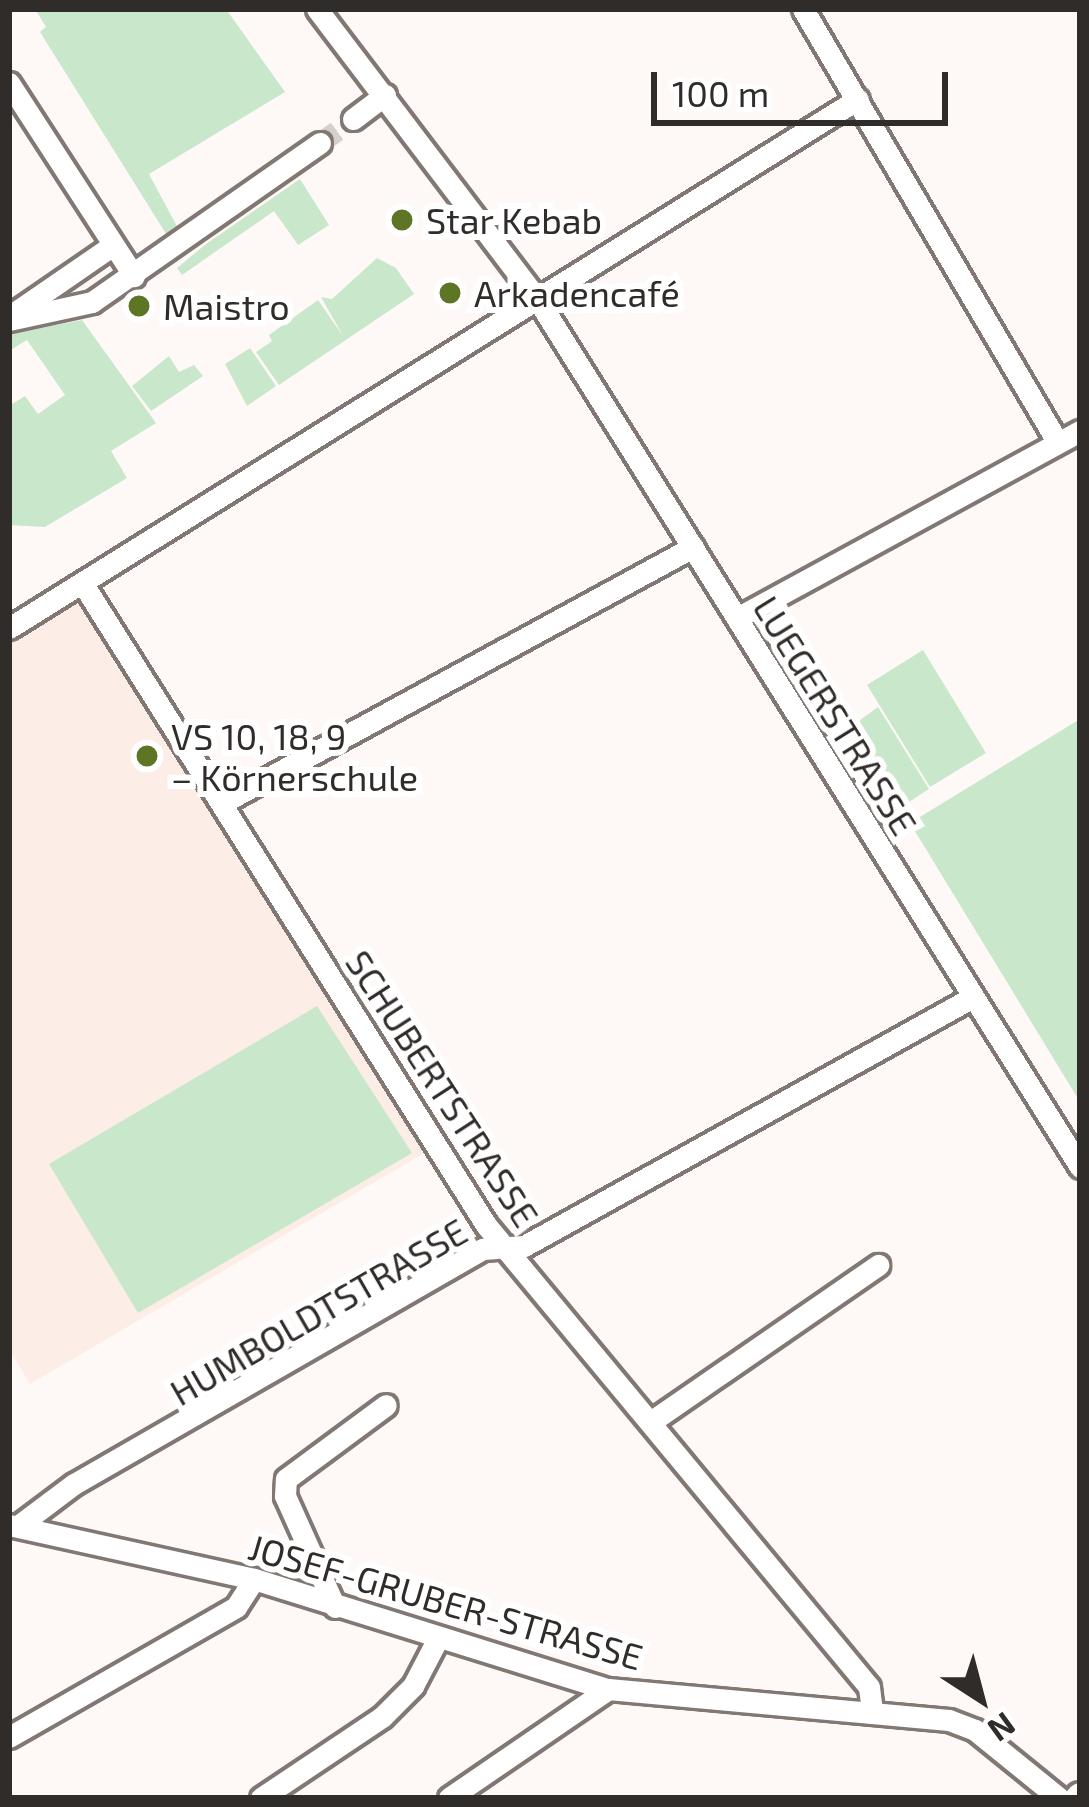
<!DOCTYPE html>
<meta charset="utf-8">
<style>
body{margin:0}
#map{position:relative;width:1089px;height:1807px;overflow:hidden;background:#fef9f7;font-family:"Exo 2",sans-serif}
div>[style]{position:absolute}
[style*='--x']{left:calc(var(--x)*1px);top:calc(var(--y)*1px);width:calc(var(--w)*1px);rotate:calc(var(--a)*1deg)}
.education>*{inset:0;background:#fcede7}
.green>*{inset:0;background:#c9e8cb}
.minor-tunnel>*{height:21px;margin-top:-10.5px;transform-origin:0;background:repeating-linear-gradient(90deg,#d5d0ce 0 21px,transparent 0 31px)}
.roads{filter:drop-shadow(3px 0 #827873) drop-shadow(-3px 0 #827873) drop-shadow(0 3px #827873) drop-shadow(0 -3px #827873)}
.minor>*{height:21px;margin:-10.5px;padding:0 10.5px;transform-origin:10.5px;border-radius:10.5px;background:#fff}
.major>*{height:27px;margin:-13.5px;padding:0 13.5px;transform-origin:13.5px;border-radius:13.5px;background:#fff}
.dots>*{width:33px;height:33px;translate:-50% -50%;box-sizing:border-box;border:6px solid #fff;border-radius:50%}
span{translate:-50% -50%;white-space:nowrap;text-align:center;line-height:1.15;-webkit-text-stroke:12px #fff;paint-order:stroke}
.poi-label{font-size:36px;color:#302c2a}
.left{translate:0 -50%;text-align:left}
.street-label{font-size:36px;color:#302c2a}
.frame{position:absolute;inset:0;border:12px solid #302c2a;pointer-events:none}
.north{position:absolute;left:921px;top:1639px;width:120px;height:120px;-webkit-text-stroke:9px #fff;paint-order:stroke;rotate:144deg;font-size:33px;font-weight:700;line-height:48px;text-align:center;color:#302c2a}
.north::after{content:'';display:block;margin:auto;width:42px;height:54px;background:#302c2a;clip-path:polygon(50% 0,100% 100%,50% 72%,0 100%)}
.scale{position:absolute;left:651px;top:72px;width:297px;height:54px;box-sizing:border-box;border:6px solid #302c2a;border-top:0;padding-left:15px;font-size:36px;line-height:42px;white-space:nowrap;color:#302c2a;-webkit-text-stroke:9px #fff;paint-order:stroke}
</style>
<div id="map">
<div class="education">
<div style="clip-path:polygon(81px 596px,431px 1149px,30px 1384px,9px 1349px,9px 640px)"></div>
</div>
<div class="green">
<div style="clip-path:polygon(35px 9px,226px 9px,285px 92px,149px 174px,179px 230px,168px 237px,40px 32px,46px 27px)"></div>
<div style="clip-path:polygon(300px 179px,329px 225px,298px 245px,274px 211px,182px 275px,177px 268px,206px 244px)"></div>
<div style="clip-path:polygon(377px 258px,396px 268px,414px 294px,279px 385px,256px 352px,272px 341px,269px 335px,318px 300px,343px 336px,321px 297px,332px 299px)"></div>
<div style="clip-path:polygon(82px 320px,156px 423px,111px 451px,127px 478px,45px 527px,9px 525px,9px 406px,25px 396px,38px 414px,65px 395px,27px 340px,9px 351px,9px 334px)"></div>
<div style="clip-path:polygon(250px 348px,276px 386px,247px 406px,225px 364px)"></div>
<div style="clip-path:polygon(169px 356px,179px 372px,194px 365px,203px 376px,151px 411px,132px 386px)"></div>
<div style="clip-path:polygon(923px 650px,986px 753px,930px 787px,867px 685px)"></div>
<div style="clip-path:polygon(878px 707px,929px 789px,886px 817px,832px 726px,861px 731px,860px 720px)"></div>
<div style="clip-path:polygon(1080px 719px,1080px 1102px,910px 823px)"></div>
<div style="clip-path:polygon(317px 1006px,412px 1153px,138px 1313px,49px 1164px)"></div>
</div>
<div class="minor-tunnel">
<div style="--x:320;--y:143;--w:41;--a:-36"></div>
</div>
<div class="roads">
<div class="minor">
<div style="--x:317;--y:9;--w:362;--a:52.8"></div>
<div style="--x:536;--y:297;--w:1026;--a:57.98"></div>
<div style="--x:803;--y:9;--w:503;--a:59.56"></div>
<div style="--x:9;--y:83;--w:230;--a:57.1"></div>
<div style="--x:353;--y:119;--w:40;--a:-37"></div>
<div style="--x:10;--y:316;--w:125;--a:-34.6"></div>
<div style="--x:9;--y:320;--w:85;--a:-12.2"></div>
<div style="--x:92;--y:302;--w:278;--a:-34.9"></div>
<div style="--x:83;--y:584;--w:757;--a:57.84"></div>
<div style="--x:486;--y:1225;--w:600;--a:50.34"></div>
<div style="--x:869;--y:1687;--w:26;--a:83"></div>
<div style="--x:737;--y:618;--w:391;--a:-28.6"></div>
<div style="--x:9;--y:628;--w:1000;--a:-31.93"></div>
<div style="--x:222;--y:803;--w:536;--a:-28.53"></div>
<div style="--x:652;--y:1421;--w:275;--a:-34.6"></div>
<div style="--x:9;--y:1525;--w:251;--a:12.4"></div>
<div style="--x:254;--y:1579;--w:371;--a:17.3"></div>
<div style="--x:608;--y:1689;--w:342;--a:5.2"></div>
<div style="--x:949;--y:1720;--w:28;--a:21"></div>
<div style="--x:975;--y:1730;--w:108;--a:39"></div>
<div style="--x:18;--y:1526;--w:70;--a:-36.9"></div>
<div style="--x:74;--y:1484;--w:472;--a:-29.9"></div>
<div style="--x:483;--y:1249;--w:41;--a:-4.2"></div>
<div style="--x:524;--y:1246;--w:513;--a:-29.01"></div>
<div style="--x:335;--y:1607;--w:122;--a:-114.2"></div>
<div style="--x:285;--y:1496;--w:17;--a:-87"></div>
<div style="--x:286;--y:1479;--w:124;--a:-36.5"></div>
<div style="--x:9;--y:1737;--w:262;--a:-29.8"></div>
<div style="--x:236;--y:1607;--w:33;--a:-57"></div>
<div style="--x:261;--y:1798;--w:146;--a:-33.8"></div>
<div style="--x:382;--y:1717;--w:44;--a:-45"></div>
<div style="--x:413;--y:1686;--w:52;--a:-62.4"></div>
<div style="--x:449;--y:1798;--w:193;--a:-34.4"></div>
</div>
<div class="major">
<div style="--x:1078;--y:1798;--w:3;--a:-45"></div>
</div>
</div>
<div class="dots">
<div style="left:402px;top:220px;background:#5e7526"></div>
<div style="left:450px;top:293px;background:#5e7526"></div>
<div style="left:139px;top:306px;background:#5e7526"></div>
<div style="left:147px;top:756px;background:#5e7526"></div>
</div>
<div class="poi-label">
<span class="left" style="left:426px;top:220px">Star Kebab</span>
<span class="left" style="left:474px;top:293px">Arkadencafé</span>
<span class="left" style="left:163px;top:306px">Maistro</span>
<span class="left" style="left:171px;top:756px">VS 10, 18, 9<br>– Körnerschule</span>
</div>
<div class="street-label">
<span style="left:836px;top:715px;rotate:58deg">LUEGERSTRASSE</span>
<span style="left:443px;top:1088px;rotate:57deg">SCHUBERTSTRASSE</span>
<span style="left:318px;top:1311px;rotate:-30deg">HUMBOLDTSTRASSE</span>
<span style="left:446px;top:1601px;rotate:16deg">JOSEF-GRUBER-STRASSE</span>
</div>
<div class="frame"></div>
<div class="north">N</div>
<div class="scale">100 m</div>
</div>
